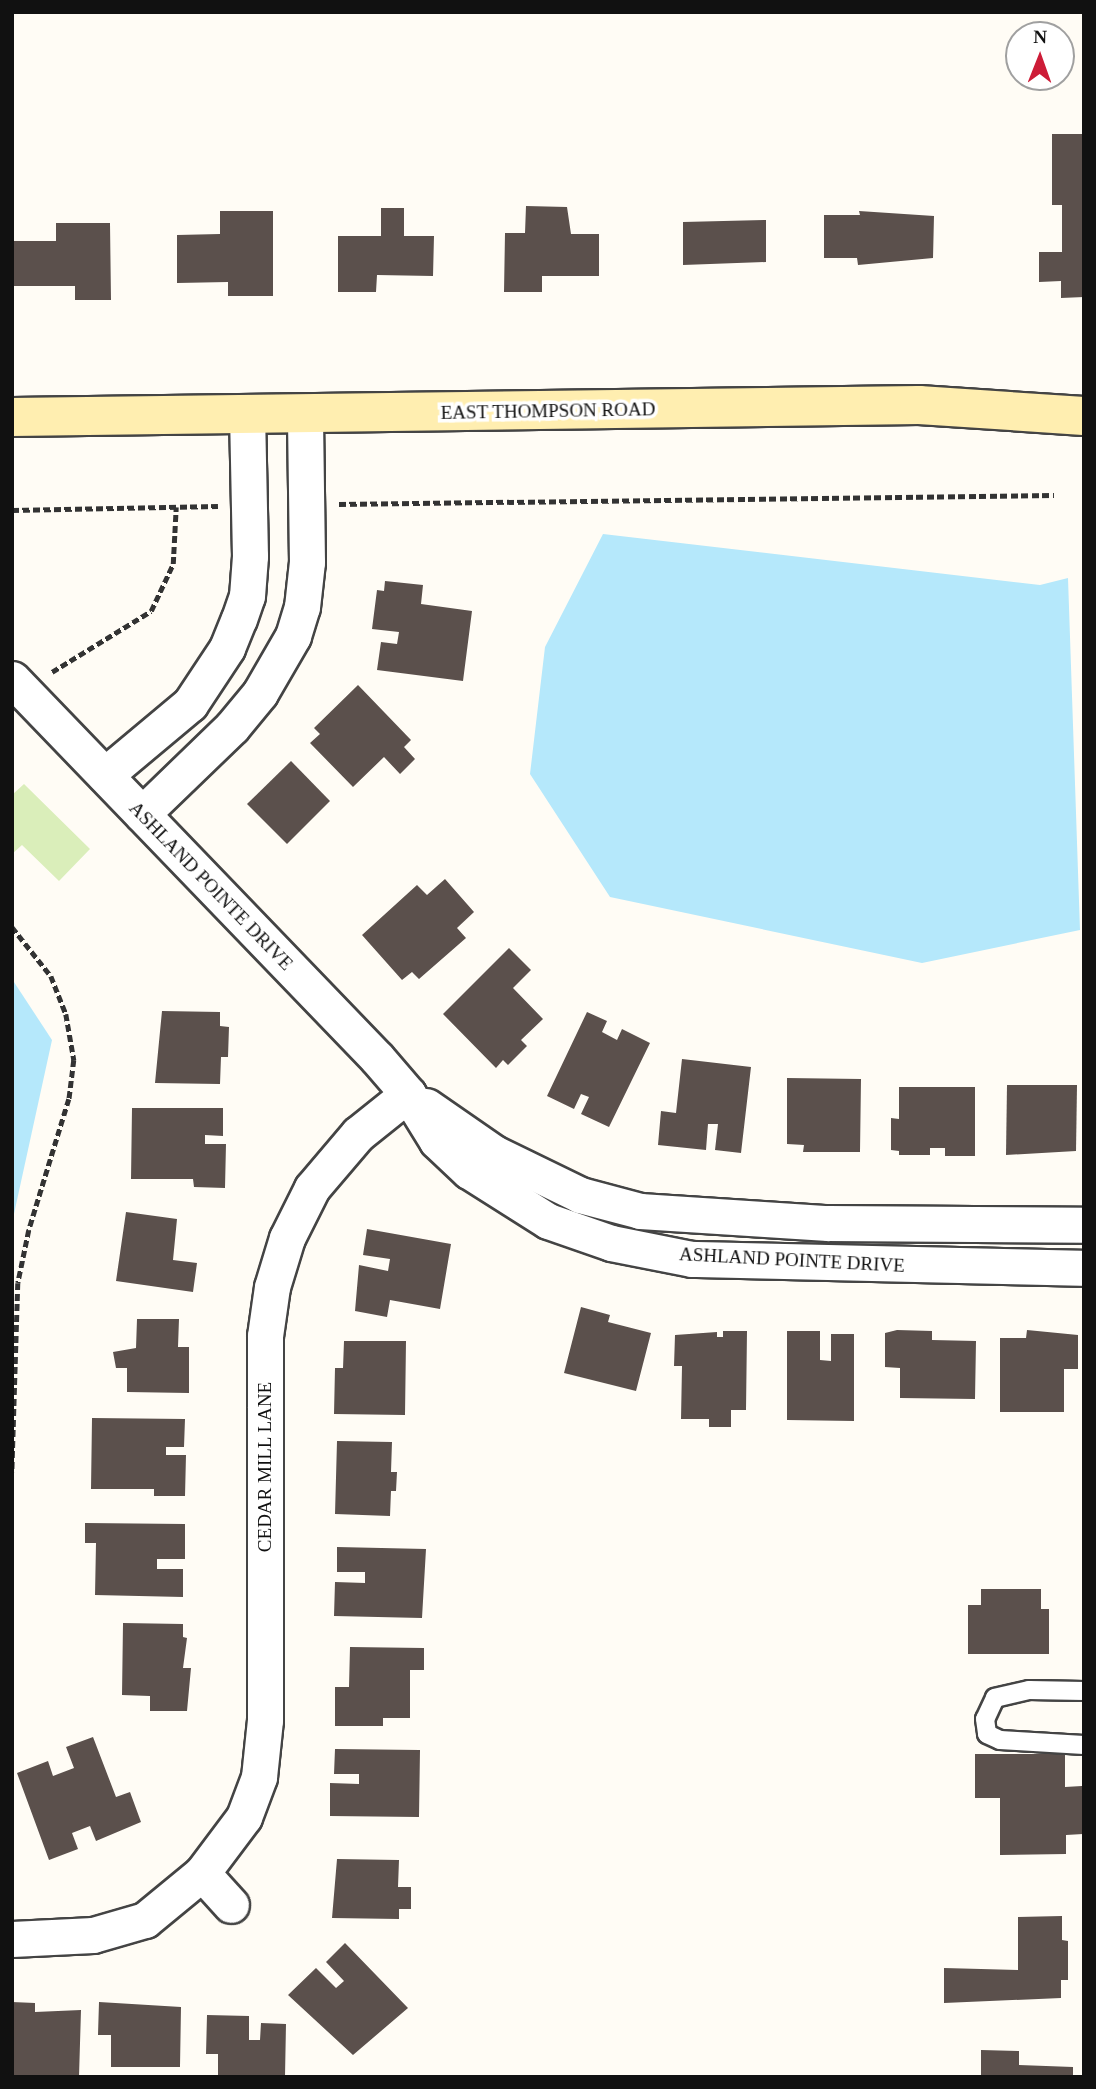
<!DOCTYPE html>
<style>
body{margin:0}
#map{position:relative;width:1096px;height:2089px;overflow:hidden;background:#fffcf5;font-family:"Times New Roman",serif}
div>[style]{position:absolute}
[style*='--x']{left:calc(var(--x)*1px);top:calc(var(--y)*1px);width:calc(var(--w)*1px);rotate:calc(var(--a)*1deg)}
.green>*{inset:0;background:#daeeba}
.water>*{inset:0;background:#b5e8fb}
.building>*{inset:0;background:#5b504c}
.path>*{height:4.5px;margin-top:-2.25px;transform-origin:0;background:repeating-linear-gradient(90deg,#333 0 7px,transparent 0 10.5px)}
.roads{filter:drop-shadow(2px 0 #444) drop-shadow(-2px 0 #444) drop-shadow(0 2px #444) drop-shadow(0 -2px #444)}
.service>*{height:18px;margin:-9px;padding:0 9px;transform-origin:9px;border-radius:9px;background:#fff}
.minor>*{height:35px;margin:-17.5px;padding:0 17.5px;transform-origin:17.5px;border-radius:17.5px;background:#fff}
.secondary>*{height:38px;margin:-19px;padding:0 19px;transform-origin:19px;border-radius:19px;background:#ffeeb0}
span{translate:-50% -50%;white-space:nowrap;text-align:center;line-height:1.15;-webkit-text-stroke:7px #fff;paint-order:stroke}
.street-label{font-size:19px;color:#111}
.frame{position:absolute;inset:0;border:14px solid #111;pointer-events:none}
.north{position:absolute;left:1005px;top:21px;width:70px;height:70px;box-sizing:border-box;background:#fff;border:2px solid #a0a0a0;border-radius:50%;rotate:1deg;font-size:19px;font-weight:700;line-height:28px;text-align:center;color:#111}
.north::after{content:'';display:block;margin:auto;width:24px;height:32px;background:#cd1c37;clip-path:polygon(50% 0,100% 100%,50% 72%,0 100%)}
</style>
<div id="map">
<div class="green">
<div style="clip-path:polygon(24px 784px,90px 849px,59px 881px,22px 845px,12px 854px,12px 795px)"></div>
</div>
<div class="water">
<div style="clip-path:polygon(603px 534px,1040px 585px,1068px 578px,1080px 930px,922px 963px,610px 897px,530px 774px,545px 647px)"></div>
<div style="clip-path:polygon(12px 979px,52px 1040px,12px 1223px)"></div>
</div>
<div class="building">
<div style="clip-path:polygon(1052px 134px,1084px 134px,1084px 297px,1061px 298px,1061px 281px,1039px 282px,1039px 252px,1062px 252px,1062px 205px,1052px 205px)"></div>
<div style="clip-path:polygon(526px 206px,567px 207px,571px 234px,599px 234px,599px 276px,542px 276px,542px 292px,504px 292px,505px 233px,525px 233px)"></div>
<div style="clip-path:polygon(381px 208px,404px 208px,404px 236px,434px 236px,433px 276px,377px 275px,376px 292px,338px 292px,338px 236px,381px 236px)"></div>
<div style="clip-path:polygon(220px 211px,273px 211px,273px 296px,228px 296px,228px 282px,177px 283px,177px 235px,220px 234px)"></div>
<div style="clip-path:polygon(859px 211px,934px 216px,933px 258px,858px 265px,857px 258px,824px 258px,824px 215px,860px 215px)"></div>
<div style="clip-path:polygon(766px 220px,766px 262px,683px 265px,683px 222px)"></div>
<div style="clip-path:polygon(56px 223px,110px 223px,111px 300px,75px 300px,75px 286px,12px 286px,12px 241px,56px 241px)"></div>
<div style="clip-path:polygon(385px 581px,423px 585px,421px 604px,472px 611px,463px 681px,377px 670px,381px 642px,397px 644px,399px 632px,372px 629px,377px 590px,384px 591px)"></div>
<div style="clip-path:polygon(358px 685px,411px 740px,404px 747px,415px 759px,400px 774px,384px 757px,353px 787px,310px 743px,320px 734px,314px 728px)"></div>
<div style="clip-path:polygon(291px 761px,330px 801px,287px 844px,247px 804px)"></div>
<div style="clip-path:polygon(445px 879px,474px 912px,457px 928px,466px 938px,419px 979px,412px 972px,402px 980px,362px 935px,417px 885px,427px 895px)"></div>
<div style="clip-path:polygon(509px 948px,531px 970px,513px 988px,543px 1019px,521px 1040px,527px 1046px,508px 1065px,503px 1060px,496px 1068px,443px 1014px)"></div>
<div style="clip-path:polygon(162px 1011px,220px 1012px,220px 1026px,229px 1027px,228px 1057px,221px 1057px,220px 1084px,155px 1083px)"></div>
<div style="clip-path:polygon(587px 1012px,607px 1021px,602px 1032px,617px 1040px,622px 1029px,650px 1043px,609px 1127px,581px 1114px,589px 1097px,581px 1094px,574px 1109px,547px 1096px)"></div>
<div style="clip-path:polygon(682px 1059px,751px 1067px,741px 1153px,715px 1150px,718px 1124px,708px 1124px,706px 1150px,658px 1145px,661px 1111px,676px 1113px)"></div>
<div style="clip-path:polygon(787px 1078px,861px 1079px,860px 1152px,803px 1152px,804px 1145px,787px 1144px)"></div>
<div style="clip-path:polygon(1007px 1085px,1077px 1085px,1076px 1151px,1006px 1155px)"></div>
<div style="clip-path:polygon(899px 1087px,975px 1087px,975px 1156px,945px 1156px,945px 1148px,930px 1148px,930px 1155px,899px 1155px,899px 1151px,891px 1150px,891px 1118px,899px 1119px)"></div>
<div style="clip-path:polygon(132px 1108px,223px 1108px,223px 1136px,205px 1135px,205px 1144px,226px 1144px,225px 1188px,194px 1187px,193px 1179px,131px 1179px)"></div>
<div style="clip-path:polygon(126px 1212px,177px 1219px,173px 1260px,197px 1263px,193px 1292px,116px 1281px)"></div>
<div style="clip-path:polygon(367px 1229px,451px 1244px,440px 1309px,390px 1300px,387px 1317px,355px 1311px,359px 1265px,388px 1271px,390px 1259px,363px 1255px)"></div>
<div style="clip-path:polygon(581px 1307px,610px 1315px,608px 1322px,651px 1333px,636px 1391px,564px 1373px)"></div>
<div style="clip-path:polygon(137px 1319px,179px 1319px,178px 1347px,189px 1347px,189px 1393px,127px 1392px,127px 1368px,116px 1368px,113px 1352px,136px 1348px)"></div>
<div style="clip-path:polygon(897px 1330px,932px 1331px,932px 1340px,976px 1341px,975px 1399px,900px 1398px,900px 1368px,885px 1367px,885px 1333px)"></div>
<div style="clip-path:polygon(1027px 1330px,1078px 1335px,1078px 1369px,1064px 1369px,1064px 1412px,1000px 1412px,1000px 1338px,1026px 1338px)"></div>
<div style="clip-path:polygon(723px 1331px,747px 1331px,746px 1410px,731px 1410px,731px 1427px,709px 1427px,709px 1419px,681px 1419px,682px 1366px,674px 1366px,675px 1335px,717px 1332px,717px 1337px,723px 1337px)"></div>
<div style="clip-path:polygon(787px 1331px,820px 1331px,820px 1360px,831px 1361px,831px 1334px,854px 1334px,854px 1421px,787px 1420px)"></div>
<div style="clip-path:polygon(344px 1341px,406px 1341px,405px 1415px,334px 1414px,335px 1368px,343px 1368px)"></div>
<div style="clip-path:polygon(92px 1418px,185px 1419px,184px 1447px,166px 1447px,166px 1455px,186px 1455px,185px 1496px,154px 1496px,154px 1489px,91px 1489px)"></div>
<div style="clip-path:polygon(337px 1441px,392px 1442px,391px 1472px,397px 1472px,396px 1491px,391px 1491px,390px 1516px,335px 1514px)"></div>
<div style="clip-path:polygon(85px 1523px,185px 1524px,185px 1559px,157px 1559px,157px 1569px,183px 1569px,183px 1597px,95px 1595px,96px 1543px,85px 1543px)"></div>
<div style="clip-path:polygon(337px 1547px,426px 1549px,422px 1618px,334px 1616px,335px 1582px,365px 1583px,365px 1572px,337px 1572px)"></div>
<div style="clip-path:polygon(981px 1589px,1041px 1589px,1041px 1609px,1049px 1609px,1049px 1654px,968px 1654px,968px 1605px,981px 1605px)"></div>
<div style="clip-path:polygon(123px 1623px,183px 1624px,183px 1637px,187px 1638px,183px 1668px,191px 1668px,187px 1711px,150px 1711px,150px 1696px,122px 1695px)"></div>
<div style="clip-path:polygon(350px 1647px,424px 1648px,424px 1670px,410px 1670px,410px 1718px,383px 1718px,383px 1726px,335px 1726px,335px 1687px,349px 1687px)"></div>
<div style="clip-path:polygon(93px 1737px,116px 1797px,130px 1792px,141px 1822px,96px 1841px,90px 1826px,72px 1833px,78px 1849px,49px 1860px,17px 1773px,48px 1761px,53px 1776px,74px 1768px,66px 1747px)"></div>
<div style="clip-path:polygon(335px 1749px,420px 1750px,419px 1817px,330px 1816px,330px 1783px,359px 1784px,359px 1774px,334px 1774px)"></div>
<div style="clip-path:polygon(975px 1754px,1065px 1754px,1065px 1787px,1082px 1786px,1083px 1834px,1066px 1835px,1066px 1854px,1000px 1855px,1000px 1798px,975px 1798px)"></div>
<div style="clip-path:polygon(337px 1859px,399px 1860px,398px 1887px,411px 1887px,411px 1909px,399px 1909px,399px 1919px,332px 1918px)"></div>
<div style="clip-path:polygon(1062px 1916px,1062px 1940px,1068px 1941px,1068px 1980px,1061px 1980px,1061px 1998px,944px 2003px,944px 1968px,1018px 1970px,1018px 1917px)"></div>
<div style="clip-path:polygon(345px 1943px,408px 2008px,353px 2055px,288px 1995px,316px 1968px,336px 1988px,344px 1981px,326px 1962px)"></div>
<div style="clip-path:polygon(12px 2002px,35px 2003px,35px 2012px,81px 2010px,79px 2077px,12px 2077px)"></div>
<div style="clip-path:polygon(99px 2002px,181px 2007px,180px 2067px,111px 2067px,111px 2035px,98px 2035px)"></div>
<div style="clip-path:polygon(207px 2015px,249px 2016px,249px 2040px,260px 2040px,261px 2023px,286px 2024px,285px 2077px,218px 2077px,218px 2054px,206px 2054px)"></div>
<div style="clip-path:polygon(981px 2050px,1019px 2051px,1019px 2065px,1073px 2067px,1073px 2077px,981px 2077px)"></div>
</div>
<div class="path">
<div style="--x:339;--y:504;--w:715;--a:-0.72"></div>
<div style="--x:12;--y:510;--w:206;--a:-1.1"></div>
<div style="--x:52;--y:672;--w:116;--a:-31.6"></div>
<div style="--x:151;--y:611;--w:52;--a:-64.9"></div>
<div style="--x:173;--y:564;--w:57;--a:-87"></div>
<div style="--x:12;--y:927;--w:63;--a:51.5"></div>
<div style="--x:51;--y:976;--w:41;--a:68.5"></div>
<div style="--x:66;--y:1014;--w:47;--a:80.1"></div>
<div style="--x:74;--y:1060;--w:39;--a:97"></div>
<div style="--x:69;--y:1099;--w:137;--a:107"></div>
<div style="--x:29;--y:1230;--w:54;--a:101.7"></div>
<div style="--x:18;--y:1283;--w:189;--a:91.8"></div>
</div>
<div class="roads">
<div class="service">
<div style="--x:1084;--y:1691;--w:55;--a:-179"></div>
<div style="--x:1029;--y:1690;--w:35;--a:167"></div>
<div style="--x:995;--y:1698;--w:23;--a:115"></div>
<div style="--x:985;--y:1719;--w:15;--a:82"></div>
<div style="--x:987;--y:1734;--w:14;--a:25"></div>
<div style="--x:1000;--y:1740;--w:84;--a:3.4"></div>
</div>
<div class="minor">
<div style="--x:12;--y:679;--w:526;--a:46.08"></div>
<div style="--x:377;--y:1058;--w:48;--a:49.3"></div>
<div style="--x:408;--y:1094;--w:55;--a:58.3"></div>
<div style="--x:437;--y:1141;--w:44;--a:43.2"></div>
<div style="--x:469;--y:1171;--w:93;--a:32.3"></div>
<div style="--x:548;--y:1221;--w:67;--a:19.2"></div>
<div style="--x:611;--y:1243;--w:83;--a:11.2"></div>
<div style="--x:692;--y:1259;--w:392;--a:1.3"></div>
<div style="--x:105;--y:775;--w:111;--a:-39.9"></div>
<div style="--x:190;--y:704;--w:67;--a:-56.5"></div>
<div style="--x:227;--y:648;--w:31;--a:-68"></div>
<div style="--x:239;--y:619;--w:24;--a:-71"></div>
<div style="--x:247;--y:596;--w:40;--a:-85.7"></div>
<div style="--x:250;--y:556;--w:140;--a:-91.2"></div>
<div style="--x:142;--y:814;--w:125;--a:-44"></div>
<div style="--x:232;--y:727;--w:44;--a:-50.5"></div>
<div style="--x:260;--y:693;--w:66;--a:-59.9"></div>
<div style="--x:293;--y:636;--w:30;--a:-73"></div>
<div style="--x:302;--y:607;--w:45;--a:-83.7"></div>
<div style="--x:307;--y:562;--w:147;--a:-90.8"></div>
<div style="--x:426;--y:1106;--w:83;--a:34.7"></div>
<div style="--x:494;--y:1153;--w:96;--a:26"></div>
<div style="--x:580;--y:1195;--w:62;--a:14.9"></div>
<div style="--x:640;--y:1211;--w:188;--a:3.7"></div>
<div style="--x:828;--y:1223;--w:256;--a:0.4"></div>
<div style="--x:202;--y:1873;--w:43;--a:47.8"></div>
<div style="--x:12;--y:1939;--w:81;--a:-2.8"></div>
<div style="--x:93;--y:1935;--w:54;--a:-16.1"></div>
<div style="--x:145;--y:1920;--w:74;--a:-39.5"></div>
<div style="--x:202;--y:1873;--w:70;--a:-53.1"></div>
<div style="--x:244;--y:1817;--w:43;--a:-69.4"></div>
<div style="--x:259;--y:1777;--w:57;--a:-84"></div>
<div style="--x:265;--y:1720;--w:384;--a:-90"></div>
<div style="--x:265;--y:1336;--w:49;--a:-81.9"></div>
<div style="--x:272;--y:1287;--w:51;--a:-73"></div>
<div style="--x:287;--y:1238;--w:56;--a:-63.4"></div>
<div style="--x:312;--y:1188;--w:71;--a:-49.6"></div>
<div style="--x:358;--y:1134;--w:64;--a:-38.7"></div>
</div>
<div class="secondary">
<div style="--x:12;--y:417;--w:907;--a:-0.76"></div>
<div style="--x:919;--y:405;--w:165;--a:3.8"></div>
</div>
</div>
<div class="street-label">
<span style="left:548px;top:411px;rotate:-1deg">EAST THOMPSON ROAD</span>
<span style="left:211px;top:886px;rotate:46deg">ASHLAND POINTE DRIVE</span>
<span style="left:792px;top:1260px;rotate:3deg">ASHLAND POINTE DRIVE</span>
<span style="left:265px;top:1467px;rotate:-90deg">CEDAR MILL LANE</span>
</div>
<div class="frame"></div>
<div class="north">N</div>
</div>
